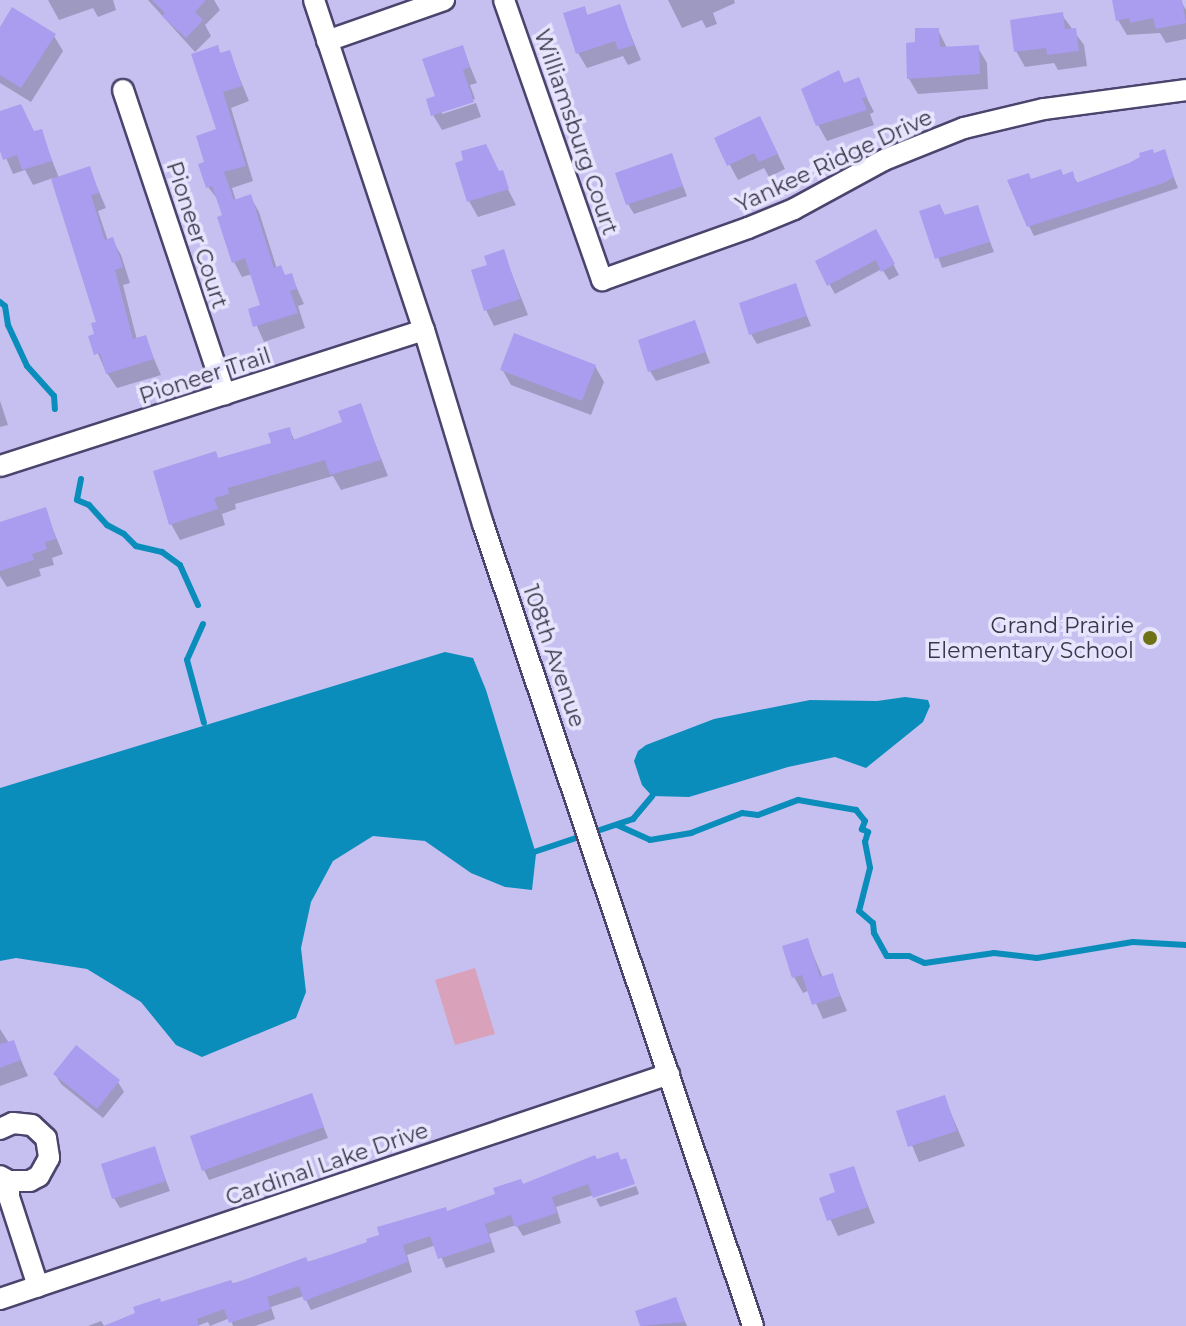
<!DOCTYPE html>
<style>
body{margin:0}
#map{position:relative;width:1186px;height:1326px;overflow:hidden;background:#c6c0f0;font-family:Montserrat,sans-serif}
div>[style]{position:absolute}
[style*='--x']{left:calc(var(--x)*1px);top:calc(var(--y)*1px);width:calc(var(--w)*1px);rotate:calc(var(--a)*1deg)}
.green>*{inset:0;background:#d9a1ba}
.water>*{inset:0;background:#0b8dbb}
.shadow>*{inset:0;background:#0003}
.stream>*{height:6px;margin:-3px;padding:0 3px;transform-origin:3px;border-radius:3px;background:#0b8dbb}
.building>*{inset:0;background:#aa9cef}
.roads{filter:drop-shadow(2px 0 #4b446d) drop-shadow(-2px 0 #4b446d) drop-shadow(0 2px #4b446d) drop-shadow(0 -2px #4b446d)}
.street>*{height:20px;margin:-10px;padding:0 10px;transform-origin:10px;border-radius:10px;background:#fff}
.dots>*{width:22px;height:22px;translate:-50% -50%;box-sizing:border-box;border:4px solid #e7e4fd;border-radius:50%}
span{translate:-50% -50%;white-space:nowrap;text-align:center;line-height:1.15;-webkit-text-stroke:7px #e7e4fd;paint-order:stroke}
.street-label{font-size:22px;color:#393649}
.poi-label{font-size:22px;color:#393649}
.right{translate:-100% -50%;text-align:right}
</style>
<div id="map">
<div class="green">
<div style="clip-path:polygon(475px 968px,495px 1034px,455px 1045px,435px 980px)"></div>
</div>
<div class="water">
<div style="clip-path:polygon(445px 652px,473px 658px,486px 690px,536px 854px,532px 890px,505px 887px,471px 873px,425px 841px,373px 836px,333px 861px,311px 902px,301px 948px,306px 992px,296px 1018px,202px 1057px,176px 1045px,141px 1002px,87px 969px,16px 958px,0 961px,0 788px)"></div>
<div style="clip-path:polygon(905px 697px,928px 700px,930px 706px,923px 722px,866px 768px,835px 757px,788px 767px,689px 797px,652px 796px,642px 785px,634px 761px,638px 751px,646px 745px,714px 719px,810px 700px,877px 701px)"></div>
</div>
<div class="shadow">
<div style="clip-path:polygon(48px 0,113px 0,116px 10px,98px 17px,93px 8px,59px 20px)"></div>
<div style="clip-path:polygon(148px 0,214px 0,220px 10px,205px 25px,211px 36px,195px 52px)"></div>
<div style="clip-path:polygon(668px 0,734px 0,735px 3px,713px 13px,717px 24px,706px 28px,702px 20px,682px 28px)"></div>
<div style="clip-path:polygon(1114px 0,1181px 1px,1186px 10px,1186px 39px,1166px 43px,1160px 33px,1127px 35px,1118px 20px)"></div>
<div style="clip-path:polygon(619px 6px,641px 60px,628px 65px,623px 56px,587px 68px,578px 53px,584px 8px,588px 16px)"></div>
<div style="clip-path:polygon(1062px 15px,1084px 45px,1087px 66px,1058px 70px,1054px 63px,1025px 67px,1016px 51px)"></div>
<div style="clip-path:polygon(0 30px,54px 36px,63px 51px,31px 102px,0 83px)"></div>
<div style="clip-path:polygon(938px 30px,947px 48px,978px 48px,987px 63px,988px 89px,918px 94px,909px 79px,908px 44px,917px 44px)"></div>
<div style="clip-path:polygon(217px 47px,221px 54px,229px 52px,249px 101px,231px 108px,253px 181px,232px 188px,236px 201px,250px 196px,259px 212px,277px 269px,286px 277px,291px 275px,304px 304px,298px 306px,305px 328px,264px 342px,250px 310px,262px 306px,252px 274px,242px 277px,234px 262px,219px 201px,208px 187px,207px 164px,218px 131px)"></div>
<div style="clip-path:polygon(462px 47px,477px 83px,470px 85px,475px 99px,442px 110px,442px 114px,476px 103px,481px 117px,442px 130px,433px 115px)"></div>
<div style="clip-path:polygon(838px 72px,845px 85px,858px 80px,874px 112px,870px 114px,874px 125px,827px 141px,818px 125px)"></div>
<div style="clip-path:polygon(0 113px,35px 133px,41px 132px,59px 178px,89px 168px,106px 208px,98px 211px,108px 241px,112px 239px,121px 255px,130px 283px,123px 285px,137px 340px,145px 338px,161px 375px,117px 388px,105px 370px,91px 337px,97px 335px,98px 323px,53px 178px,33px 185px,25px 170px,13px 174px,0 144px)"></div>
<div style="clip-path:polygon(768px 134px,785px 169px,769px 177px,764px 168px,738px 180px,716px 139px)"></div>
<div style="clip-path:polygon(1164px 152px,1178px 188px,1034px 236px,1029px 226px,1031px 181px,1072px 174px,1078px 184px)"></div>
<div style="clip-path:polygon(671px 156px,687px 196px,634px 214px,628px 204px)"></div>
<div style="clip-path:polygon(492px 158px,516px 205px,478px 217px,469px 201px)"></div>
<div style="clip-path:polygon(940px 206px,946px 217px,977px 207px,994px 252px,942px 268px,922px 212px)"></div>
<div style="clip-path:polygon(876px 232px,899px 275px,889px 280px,882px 269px,835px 294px,817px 262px)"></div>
<div style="clip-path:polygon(503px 252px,528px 315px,494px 326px,486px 310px,490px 266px)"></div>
<div style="clip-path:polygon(795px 286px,811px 326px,757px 344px,751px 334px)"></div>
<div style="clip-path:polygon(694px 323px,710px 363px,656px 381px,650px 371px)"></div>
<div style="clip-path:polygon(595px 366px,604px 382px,591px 415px,511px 385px,502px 369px)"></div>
<div style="clip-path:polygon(0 401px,8px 425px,0 427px)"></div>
<div style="clip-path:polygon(360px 405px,388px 476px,341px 490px,333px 476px,235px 504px,236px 509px,222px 514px,225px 525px,180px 540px,171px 524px,219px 460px,273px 444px,289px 429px,295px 441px,344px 424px)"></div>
<div style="clip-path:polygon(45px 510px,63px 554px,52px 558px,54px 565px,39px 569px,41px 576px,7px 587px,0 576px,0 523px)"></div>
<div style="clip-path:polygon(807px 940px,823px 978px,832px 975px,847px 1011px,823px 1019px,810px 990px,803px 993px,794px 977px)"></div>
<div style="clip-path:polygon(0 1029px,9px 1043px,13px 1042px,28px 1076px,0 1086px)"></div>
<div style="clip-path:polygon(55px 1074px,118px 1082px,124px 1092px,103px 1118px,61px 1084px)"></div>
<div style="clip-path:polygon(311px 1095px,328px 1138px,209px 1180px,204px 1170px)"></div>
<div style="clip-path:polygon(944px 1097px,965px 1146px,919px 1162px,898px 1112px)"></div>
<div style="clip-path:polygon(154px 1149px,170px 1191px,120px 1208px,114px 1198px)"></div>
<div style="clip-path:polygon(597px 1161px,625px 1161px,634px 1182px,556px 1207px,561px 1223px,523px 1236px,516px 1225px,489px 1234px,495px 1252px,446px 1268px,436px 1245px,407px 1255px,412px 1272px,311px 1310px,304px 1296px,271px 1307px,275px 1319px,255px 1326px,233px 1326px,230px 1318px,210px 1326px,208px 1322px,197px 1326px,88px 1326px,101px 1321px,104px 1326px,161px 1304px,370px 1244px)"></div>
<div style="clip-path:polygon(853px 1168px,875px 1223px,838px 1236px,821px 1199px,838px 1193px)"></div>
<div style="clip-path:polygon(636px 1186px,639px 1194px,600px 1207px,596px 1199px)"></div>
<div style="clip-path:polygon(675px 1299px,687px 1326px,642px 1326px,637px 1312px)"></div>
</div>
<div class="stream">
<div style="--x:0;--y:302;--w:6;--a:39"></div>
<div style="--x:5;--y:306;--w:19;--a:81"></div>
<div style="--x:8;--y:325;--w:45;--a:65.1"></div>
<div style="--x:27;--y:366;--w:40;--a:48"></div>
<div style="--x:54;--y:396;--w:13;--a:86"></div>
<div style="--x:81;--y:479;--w:21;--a:101"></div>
<div style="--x:77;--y:500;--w:13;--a:23"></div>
<div style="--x:89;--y:505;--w:27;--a:48"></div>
<div style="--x:107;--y:525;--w:19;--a:28"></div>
<div style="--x:124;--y:534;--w:17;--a:45"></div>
<div style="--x:136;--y:546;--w:27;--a:13"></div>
<div style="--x:162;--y:552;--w:22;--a:36"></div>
<div style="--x:180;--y:565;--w:44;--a:65.8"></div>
<div style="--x:203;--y:624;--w:39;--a:114"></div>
<div style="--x:187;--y:660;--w:65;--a:74.9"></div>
<div style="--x:617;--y:825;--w:36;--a:24"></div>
<div style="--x:650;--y:840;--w:42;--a:-9.7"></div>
<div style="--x:691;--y:833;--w:55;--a:-21.4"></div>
<div style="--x:742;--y:813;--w:16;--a:7"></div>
<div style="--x:758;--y:815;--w:43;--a:-20.6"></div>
<div style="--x:798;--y:800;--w:59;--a:9.8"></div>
<div style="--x:856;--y:810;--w:14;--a:51"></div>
<div style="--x:865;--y:821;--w:9;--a:111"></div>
<div style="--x:862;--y:829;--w:7;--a:27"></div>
<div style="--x:868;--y:832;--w:10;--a:107"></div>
<div style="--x:865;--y:842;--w:26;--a:79"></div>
<div style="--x:870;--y:868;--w:44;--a:104.3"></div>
<div style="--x:859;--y:911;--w:18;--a:41"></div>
<div style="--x:873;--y:923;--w:10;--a:84"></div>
<div style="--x:874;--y:933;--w:26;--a:61"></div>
<div style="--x:887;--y:956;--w:22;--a:0"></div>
<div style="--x:909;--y:956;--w:17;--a:24"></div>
<div style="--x:925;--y:963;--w:70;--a:-8.2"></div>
<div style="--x:994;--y:953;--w:43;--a:6.6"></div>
<div style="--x:1037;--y:958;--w:97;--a:-9.5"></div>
<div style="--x:1133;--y:942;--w:53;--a:3.2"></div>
<div style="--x:528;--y:854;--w:111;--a:-18.4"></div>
<div style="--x:633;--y:819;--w:30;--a:-50"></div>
</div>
<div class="building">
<div style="clip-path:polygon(152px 0,206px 0,195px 12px,203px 20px,186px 38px,162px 16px,165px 13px)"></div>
<div style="clip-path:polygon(1112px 0,1182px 0,1186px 23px,1156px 29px,1153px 18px,1130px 23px,1129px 18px,1116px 21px)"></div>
<div style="clip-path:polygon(620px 4px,634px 45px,618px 50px,615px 41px,576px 54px,563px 13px,585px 6px,587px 15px)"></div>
<div style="clip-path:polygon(12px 7px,56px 34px,21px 88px,0 75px,0 27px)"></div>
<div style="clip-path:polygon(1063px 12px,1065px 29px,1076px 28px,1079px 51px,1047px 55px,1046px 48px,1014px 52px,1010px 20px)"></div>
<div style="clip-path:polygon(915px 28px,939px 28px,940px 47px,979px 45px,980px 74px,907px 79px,906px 43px,915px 42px)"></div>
<div style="clip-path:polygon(218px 45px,220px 53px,230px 50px,242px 86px,223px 92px,246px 166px,224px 172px,234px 200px,251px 194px,274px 268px,281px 265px,285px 275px,292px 273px,297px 289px,290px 291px,298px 313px,253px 327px,248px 309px,260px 305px,245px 258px,232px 263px,217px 217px,222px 215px,212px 186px,206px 188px,198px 164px,204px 162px,196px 136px,216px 129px,191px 54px)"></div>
<div style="clip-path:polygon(463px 45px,470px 67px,463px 70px,474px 102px,431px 116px,426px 99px,435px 96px,422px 59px)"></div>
<div style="clip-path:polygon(839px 70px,844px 83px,859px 77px,867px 97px,862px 98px,867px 110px,816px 126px,801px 89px)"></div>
<div style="clip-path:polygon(21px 104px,34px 131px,42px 129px,52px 161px,22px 170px,17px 155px,3px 160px,0 151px,0 111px)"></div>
<div style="clip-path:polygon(760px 116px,778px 154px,759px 162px,754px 153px,727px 166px,714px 138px)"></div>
<div style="clip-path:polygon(486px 144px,499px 171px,503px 170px,509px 189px,467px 202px,455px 163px,463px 160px,461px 151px)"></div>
<div style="clip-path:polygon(1153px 149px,1154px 153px,1165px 149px,1174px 177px,1164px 183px,1027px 227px,1007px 180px,1029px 173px,1031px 179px,1061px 169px,1063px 175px,1073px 171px,1076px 183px,1129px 163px,1140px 157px,1139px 153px)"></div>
<div style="clip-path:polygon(672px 153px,683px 186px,626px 205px,615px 173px)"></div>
<div style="clip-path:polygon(90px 166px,99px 193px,91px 195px,105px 240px,113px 237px,123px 267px,115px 270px,133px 339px,146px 335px,154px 359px,106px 374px,100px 353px,94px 355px,88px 336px,94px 334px,91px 323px,96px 322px,51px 179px)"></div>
<div style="clip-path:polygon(940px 204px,944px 215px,978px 205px,990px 242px,935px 259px,919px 211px)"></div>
<div style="clip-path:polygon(876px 229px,895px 264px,881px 272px,876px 260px,827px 286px,815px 261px)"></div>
<div style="clip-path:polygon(504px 249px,520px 299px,484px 311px,471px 270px,487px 265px,484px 256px)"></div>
<div style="clip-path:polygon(796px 283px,807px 316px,749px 335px,739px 303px)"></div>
<div style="clip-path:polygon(695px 320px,706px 352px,648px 372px,638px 340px)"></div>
<div style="clip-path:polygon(514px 333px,596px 365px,582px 401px,500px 370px)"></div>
<div style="clip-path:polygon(361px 403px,381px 460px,330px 475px,325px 460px,228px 488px,229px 494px,214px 498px,218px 509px,169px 525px,153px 471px,216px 451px,218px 458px,271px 443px,268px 433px,290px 427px,293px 440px,342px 422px,338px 411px)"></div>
<div style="clip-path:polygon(46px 507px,56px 539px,45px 542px,47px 549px,32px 554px,34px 560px,0 571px,0 522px)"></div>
<div style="clip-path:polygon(808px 938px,820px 977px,833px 973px,840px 996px,812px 1005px,802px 975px,792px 978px,782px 946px)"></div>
<div style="clip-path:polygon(14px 1040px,21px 1060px,0 1068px,0 1044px)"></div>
<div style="clip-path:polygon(76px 1045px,120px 1080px,97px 1109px,53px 1074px)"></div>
<div style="clip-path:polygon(312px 1093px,324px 1127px,202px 1171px,190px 1136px)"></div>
<div style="clip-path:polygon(945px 1095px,957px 1131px,908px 1147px,896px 1111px)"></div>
<div style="clip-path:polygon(155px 1146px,166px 1181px,112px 1199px,101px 1164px)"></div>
<div style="clip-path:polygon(618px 1152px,621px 1160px,626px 1158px,635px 1184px,593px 1198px,588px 1184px,552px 1197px,557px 1213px,515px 1227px,511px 1215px,485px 1224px,491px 1242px,438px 1259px,430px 1236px,403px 1245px,408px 1262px,304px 1301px,299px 1286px,267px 1297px,271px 1309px,229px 1323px,224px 1309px,197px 1319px,199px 1326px,104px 1326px,135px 1313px,133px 1307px,160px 1298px,161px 1302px,231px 1280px,233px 1284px,306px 1257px,308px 1262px,329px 1255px,367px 1242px,366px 1239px,379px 1235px,377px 1227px,446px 1207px,447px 1211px,495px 1194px,493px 1188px,521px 1179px,523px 1184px,595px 1155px,597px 1159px)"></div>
<div style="clip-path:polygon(854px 1166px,868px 1207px,827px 1221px,819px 1198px,835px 1192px,829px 1174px)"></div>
<div style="clip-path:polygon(676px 1297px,685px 1322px,640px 1326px,635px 1311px)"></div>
</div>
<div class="roads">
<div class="street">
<div style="--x:314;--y:0;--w:348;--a:71.6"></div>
<div style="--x:424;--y:330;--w:203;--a:73.1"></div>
<div style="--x:483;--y:524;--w:846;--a:71.39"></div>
<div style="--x:504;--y:0;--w:297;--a:70.7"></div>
<div style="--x:602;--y:280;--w:155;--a:-19.6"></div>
<div style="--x:748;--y:228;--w:50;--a:-22.4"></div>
<div style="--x:794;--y:209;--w:102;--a:-28.6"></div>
<div style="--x:884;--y:160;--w:86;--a:-21.8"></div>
<div style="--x:964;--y:128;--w:82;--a:-13.4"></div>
<div style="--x:1044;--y:109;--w:143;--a:-7.6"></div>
<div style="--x:327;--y:41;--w:124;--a:-19.3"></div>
<div style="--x:123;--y:90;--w:321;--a:71.5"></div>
<div style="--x:0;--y:466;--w:445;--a:-17.8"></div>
<div style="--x:0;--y:1129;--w:14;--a:-25"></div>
<div style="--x:13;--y:1123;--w:19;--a:6"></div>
<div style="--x:32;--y:1125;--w:19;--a:43"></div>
<div style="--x:46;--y:1138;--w:20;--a:81"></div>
<div style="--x:49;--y:1158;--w:21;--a:119"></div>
<div style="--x:39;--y:1176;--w:10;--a:151"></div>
<div style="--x:30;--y:1181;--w:21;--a:180"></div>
<div style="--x:9;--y:1181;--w:10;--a:-151"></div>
<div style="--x:9;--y:1181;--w:16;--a:90"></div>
<div style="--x:9;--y:1197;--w:94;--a:72"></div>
<div style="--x:0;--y:1299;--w:706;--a:-18.59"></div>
</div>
</div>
<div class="dots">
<div style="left:1150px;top:638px;background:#6f7115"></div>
</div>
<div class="street-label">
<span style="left:576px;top:132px;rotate:71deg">Williamsburg Court</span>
<span style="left:834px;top:161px;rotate:-25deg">Yankee Ridge Drive</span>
<span style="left:197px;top:235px;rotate:72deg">Pioneer Court</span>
<span style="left:205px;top:376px;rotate:-18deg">Pioneer Trail</span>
<span style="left:554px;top:656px;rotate:71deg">108th Avenue</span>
<span style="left:327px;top:1164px;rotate:-19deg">Cardinal Lake Drive</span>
</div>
<div class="poi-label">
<span class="right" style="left:1134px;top:638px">Grand Prairie<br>Elementary School</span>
</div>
</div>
